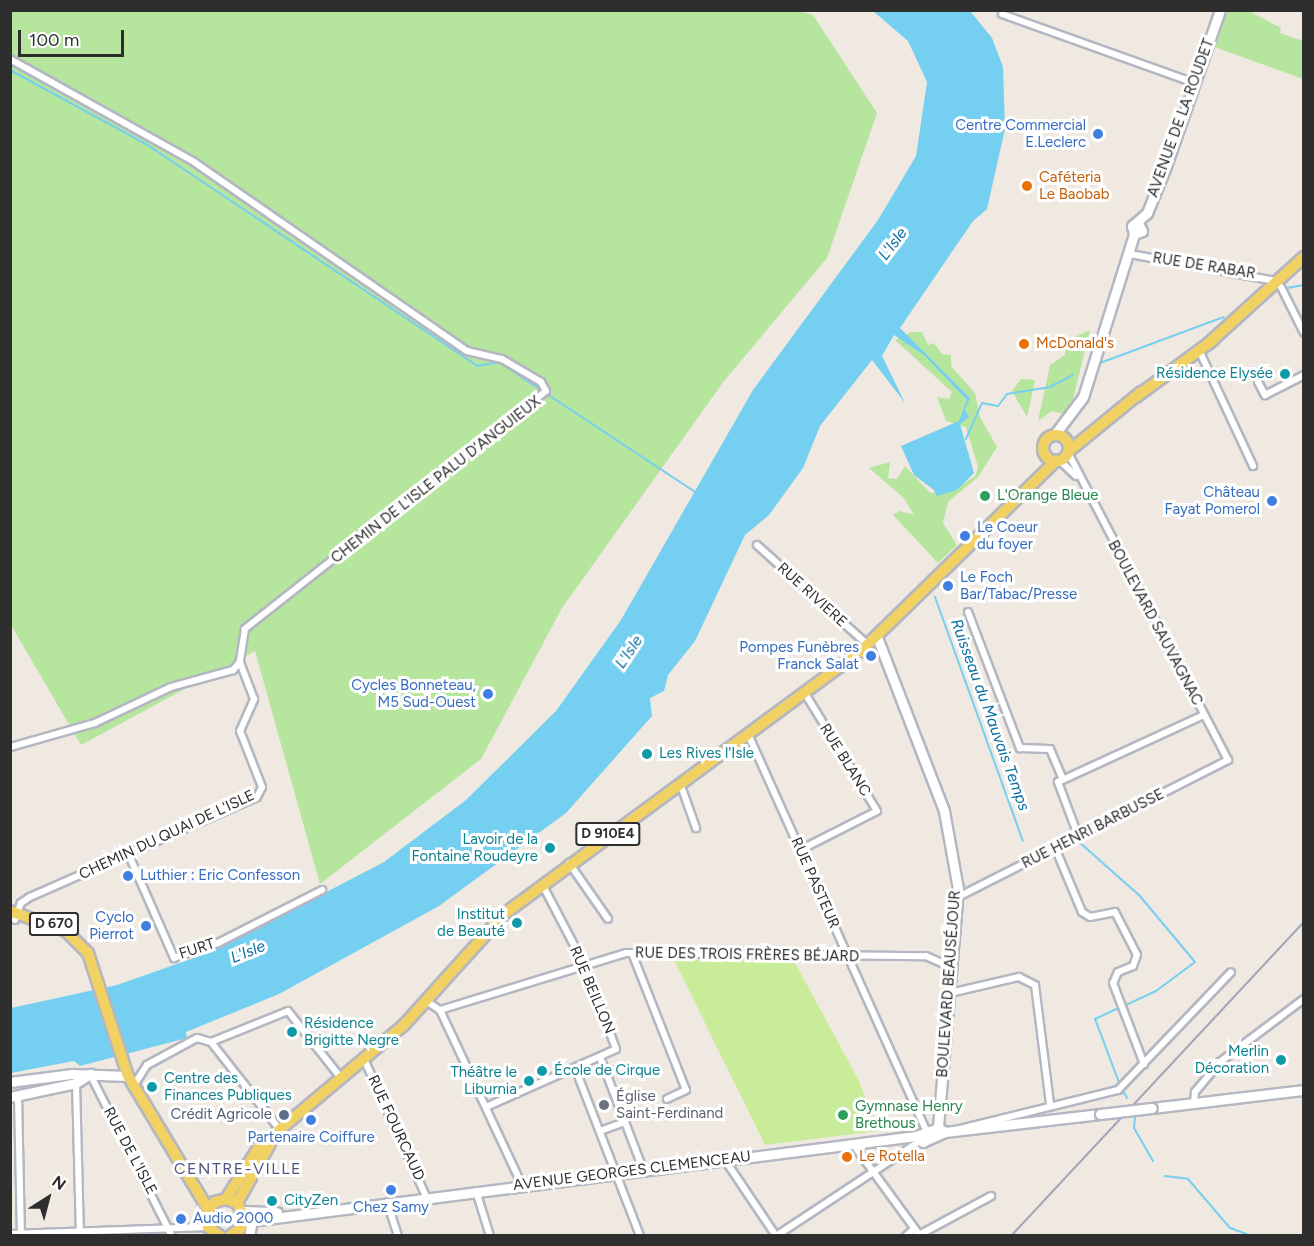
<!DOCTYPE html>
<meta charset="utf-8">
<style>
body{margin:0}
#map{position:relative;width:1314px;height:1246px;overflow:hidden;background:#efe9e1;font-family:Figtree,sans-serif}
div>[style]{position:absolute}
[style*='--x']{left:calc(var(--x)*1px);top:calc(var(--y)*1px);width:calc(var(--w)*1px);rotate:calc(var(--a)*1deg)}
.green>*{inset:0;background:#b6e59e}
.pitch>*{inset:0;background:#c9ec9a}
.water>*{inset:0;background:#75cff0}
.stream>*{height:2px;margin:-1px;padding:0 1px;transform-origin:1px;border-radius:1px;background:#75cff0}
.roads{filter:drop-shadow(2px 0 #b4b7c1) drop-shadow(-2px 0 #b4b7c1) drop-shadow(0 2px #b4b7c1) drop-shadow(0 -2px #b4b7c1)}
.street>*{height:6px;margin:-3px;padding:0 3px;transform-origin:3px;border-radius:3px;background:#fff}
.secondary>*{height:9px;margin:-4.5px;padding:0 4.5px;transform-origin:4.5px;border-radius:4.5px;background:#fff}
.primary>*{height:10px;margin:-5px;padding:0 5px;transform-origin:5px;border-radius:5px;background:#f2d163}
.primary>.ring{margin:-5px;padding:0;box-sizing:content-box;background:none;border:10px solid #f2d163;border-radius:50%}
.rail>*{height:2px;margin:-1px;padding:0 1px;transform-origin:1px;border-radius:1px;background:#a3a6b8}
.bridges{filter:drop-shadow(2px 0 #b4b7c1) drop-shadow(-2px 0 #b4b7c1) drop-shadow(0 2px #b4b7c1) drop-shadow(0 -2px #b4b7c1)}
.secondary-bridge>*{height:9px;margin:-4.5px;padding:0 4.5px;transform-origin:4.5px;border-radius:4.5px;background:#fff}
.dots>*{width:16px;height:16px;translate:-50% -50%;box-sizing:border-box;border:3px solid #fff;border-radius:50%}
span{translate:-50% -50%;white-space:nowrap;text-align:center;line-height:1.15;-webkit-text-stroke:6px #fff;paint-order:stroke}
.shield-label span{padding:2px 4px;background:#fff;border:2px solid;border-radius:4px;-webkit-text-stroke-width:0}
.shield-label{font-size:14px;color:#2e2e2e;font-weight:700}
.street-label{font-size:15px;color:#2e2e2e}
.shop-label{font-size:15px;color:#366cbe}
.right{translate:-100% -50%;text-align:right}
.left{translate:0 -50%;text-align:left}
.food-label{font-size:15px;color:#c56008}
.culture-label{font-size:15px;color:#0d838f}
.leisure-label{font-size:15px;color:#27864d}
.worship-label{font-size:15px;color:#5b616d}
.service-label{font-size:15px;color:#4e5e75}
.water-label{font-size:16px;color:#0d6fa3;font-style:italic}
.neighbourhood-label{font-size:16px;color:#4d5680;letter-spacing:1.5px}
.frame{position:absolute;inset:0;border:12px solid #2e2e2e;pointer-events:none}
.north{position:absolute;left:18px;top:1168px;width:60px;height:60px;-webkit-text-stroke:4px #fff;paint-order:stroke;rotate:36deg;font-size:16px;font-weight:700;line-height:24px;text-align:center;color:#2e2e2e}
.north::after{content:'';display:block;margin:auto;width:21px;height:27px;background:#2e2e2e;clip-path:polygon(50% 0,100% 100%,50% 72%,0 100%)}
.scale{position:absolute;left:18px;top:30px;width:106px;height:27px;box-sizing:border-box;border:3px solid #2e2e2e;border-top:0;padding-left:8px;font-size:18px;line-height:21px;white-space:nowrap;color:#2e2e2e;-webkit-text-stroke:4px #fff;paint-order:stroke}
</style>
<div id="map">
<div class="green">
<div style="clip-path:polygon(10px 11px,798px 11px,813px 15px,877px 113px,827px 258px,724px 381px,562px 608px,481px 759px,320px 884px,255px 651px,81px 745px,11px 625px)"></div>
<div style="clip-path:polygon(1225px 11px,1249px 11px,1281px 28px,1280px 33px,1303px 41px,1303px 79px,1212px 46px)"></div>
<div style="clip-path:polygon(1090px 330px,1073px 399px,1063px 414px,1052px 411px,1038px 421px,1050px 365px,1065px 355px,1068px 340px)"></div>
<div style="clip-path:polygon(911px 332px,922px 332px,928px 345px,934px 343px,942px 354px,951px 355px,951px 366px,975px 393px,980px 417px,997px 447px,978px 477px,948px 502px,943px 523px,957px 545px,938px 563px,893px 515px,899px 511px,914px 515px,904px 498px,869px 468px,890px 462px,888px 478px,897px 479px,905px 466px,930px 493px,955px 489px,975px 476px,978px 467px,966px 427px,946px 421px,937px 397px,949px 399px,952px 392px,895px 340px)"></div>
<div style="clip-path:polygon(1021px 379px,1035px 380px,1027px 417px,1012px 391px)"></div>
</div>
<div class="pitch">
<div style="clip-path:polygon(673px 958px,793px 959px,859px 1081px,878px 1131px,765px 1145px)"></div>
</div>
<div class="water">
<div style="clip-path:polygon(873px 11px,970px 11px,992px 38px,1003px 67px,1005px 129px,987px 209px,973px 221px,900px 328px,970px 398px,965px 410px,969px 417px,960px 424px,974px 473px,957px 490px,937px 496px,960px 547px,934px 490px,914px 475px,901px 446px,959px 421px,967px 400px,924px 355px,894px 335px,882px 356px,905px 403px,872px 360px,820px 426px,803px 468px,769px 515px,745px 535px,695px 641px,668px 675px,664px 691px,650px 698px,652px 716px,566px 813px,439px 906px,279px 994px,186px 1032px,187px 1038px,80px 1066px,74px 1061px,11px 1073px,11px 1008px,117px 985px,211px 952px,384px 862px,466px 800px,556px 711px,621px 620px,753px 390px,878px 220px,916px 156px,927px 82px,908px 41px)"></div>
</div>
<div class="stream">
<div style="--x:10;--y:70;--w:155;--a:28.6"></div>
<div style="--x:146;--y:144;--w:399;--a:33.8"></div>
<div style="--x:477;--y:366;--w:22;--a:-10"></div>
<div style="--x:499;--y:362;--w:50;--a:33.7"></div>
<div style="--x:1287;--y:288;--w:17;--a:-10"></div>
<div style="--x:1100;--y:363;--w:132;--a:-20.4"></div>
<div style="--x:550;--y:396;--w:174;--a:33.5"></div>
<div style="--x:966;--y:439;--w:39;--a:-66"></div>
<div style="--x:982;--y:403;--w:16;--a:11"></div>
<div style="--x:998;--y:406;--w:15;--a:-53"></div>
<div style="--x:1007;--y:394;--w:44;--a:-9.2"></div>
<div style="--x:1050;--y:387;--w:26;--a:-28"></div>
<div style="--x:935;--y:597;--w:259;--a:70.2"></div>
<div style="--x:1079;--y:842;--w:80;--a:41.5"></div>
<div style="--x:1139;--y:895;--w:87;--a:50.1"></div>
<div style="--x:1195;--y:962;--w:49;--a:143.4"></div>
<div style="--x:1156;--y:991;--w:33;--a:155"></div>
<div style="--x:1120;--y:1085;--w:71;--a:-110.7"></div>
<div style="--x:1095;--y:1019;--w:29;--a:-25"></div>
<div style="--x:1123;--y:1091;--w:8;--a:60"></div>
<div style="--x:1135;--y:1118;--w:10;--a:96"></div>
<div style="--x:1134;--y:1128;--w:38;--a:60"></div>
<div style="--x:1165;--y:1176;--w:23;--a:7"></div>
<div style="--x:1188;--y:1179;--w:65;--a:49.4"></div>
<div style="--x:1230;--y:1228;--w:23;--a:20"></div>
</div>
<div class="roads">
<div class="street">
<div style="--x:1002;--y:14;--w:205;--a:19.7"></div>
<div style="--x:10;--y:59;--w:211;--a:29.2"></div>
<div style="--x:194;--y:162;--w:332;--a:34.7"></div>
<div style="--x:467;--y:351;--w:36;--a:13"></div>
<div style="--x:502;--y:359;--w:45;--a:30.5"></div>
<div style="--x:541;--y:382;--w:10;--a:61"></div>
<div style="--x:546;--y:391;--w:384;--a:141.7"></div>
<div style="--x:245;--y:629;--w:33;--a:99"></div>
<div style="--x:240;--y:662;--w:11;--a:131"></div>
<div style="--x:233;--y:670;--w:64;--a:164.7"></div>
<div style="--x:171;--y:687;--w:84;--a:154.7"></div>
<div style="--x:95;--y:723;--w:88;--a:164.2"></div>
<div style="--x:1130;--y:254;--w:148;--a:10.5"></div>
<div style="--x:1281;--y:287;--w:51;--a:63.4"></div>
<div style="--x:1199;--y:350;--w:128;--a:65"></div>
<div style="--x:1258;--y:382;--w:15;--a:62"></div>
<div style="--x:1265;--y:395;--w:44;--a:-27.1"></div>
<div style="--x:1060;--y:461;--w:22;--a:43"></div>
<div style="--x:757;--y:545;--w:149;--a:42"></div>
<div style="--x:968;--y:612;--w:146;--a:69.1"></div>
<div style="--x:1020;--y:748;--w:30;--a:2"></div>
<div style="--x:1050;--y:749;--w:33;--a:67"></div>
<div style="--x:748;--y:734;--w:434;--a:65.8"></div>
<div style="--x:680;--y:783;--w:48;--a:70.4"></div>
<div style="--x:1079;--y:838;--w:60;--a:-110.6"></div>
<div style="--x:1058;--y:782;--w:161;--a:-24.7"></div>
<div style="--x:800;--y:850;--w:86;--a:-26.9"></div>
<div style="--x:877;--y:811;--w:136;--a:-121.5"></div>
<div style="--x:1056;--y:850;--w:67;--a:67.2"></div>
<div style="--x:1082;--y:912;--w:9;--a:32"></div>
<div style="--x:1090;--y:917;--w:25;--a:-11"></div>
<div style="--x:1115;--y:912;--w:48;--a:62.9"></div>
<div style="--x:1137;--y:955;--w:12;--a:110"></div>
<div style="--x:1133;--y:966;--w:16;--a:158"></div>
<div style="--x:1118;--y:972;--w:12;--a:114"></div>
<div style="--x:1113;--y:983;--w:87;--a:69.1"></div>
<div style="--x:128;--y:853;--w:115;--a:66.3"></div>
<div style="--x:174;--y:958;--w:46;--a:-18.8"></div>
<div style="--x:218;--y:943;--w:117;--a:-27"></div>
<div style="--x:569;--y:863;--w:68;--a:55.1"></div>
<div style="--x:958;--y:897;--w:303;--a:-26.9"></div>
<div style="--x:1228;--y:760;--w:346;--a:-117.5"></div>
<div style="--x:15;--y:920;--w:18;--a:-71"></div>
<div style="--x:21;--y:903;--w:11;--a:-34"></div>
<div style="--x:30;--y:897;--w:248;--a:-23.8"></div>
<div style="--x:257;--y:797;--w:11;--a:-63"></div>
<div style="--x:262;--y:787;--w:60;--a:-111.4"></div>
<div style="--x:240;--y:731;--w:35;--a:-66"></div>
<div style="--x:254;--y:699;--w:40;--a:-111"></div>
<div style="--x:632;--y:953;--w:147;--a:68.5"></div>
<div style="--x:686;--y:1090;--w:21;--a:155"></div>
<div style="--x:950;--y:993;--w:71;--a:-13.1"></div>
<div style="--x:1019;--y:977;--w:18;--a:27"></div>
<div style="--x:1035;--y:985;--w:120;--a:82.8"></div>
<div style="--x:426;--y:1001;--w:17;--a:33"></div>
<div style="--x:440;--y:1010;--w:193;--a:64.9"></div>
<div style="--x:440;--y:1010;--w:195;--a:-17"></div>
<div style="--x:627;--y:953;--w:299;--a:0.6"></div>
<div style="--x:926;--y:956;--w:30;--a:24"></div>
<div style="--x:211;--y:1042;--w:83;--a:-21.9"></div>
<div style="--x:288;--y:1011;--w:85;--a:51.7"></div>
<div style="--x:211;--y:1042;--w:113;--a:51.8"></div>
<div style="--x:600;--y:1057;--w:120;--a:69"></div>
<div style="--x:364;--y:1059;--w:150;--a:65.7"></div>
<div style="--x:575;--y:1068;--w:180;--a:68.8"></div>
<div style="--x:90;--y:1074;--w:182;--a:63.2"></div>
<div style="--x:76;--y:1083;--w:153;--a:88.5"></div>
<div style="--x:134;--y:1085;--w:24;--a:-57"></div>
<div style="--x:147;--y:1065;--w:57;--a:-28.4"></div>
<div style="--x:197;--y:1038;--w:15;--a:16"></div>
<div style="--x:18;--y:1095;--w:141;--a:88.8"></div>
<div style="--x:1194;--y:1103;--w:11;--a:-85"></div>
<div style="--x:1195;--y:1092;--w:39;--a:-50"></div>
<div style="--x:1220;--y:1062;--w:105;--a:-36.9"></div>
<div style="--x:486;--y:1107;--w:142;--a:-24"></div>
<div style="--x:616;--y:1049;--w:86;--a:-110.3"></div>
<div style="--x:586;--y:968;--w:95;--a:-117.6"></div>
<div style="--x:956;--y:1130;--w:167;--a:-13.9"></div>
<div style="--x:1118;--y:1090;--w:163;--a:-46.2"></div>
<div style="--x:600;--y:1131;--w:27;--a:-20"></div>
<div style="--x:853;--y:1144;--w:114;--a:53.9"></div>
<div style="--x:725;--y:1160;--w:92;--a:56.1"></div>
<div style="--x:476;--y:1191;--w:47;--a:72.7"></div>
<div style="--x:387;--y:1202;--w:36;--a:72"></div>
<div style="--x:10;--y:1234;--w:198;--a:-2"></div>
<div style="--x:919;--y:1235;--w:82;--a:-28.4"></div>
<div style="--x:776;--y:1236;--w:173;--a:-33.4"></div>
<div style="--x:906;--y:1236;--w:11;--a:-41"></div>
</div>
<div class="secondary">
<div style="--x:1138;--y:223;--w:9;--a:63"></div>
<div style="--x:1142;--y:231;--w:9;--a:159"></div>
<div style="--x:1134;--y:234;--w:8;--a:-104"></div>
<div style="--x:1132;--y:226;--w:20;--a:-41"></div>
<div style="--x:1147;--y:213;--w:51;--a:-68"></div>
<div style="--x:1166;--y:166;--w:165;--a:-70.9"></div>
<div style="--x:1055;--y:434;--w:46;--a:-52.9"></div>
<div style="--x:1083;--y:397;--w:171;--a:-72.6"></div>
<div style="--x:877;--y:637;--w:186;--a:68.9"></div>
<div style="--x:944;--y:811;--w:79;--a:79.8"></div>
<div style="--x:958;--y:889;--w:240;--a:94.8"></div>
<div style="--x:10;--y:1082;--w:63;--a:-7.4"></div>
<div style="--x:72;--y:1074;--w:56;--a:2"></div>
<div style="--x:10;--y:1097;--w:67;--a:-12"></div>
<div style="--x:76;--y:1083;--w:17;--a:-33"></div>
<div style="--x:1152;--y:1108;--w:153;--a:-6.8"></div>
<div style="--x:945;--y:1132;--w:156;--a:-6.6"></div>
<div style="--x:243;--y:1211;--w:34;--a:2"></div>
<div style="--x:243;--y:1222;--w:678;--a:-7.28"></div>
<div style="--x:916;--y:1136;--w:23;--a:-20"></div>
<div style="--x:938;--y:1128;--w:8;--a:30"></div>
<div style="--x:945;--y:1132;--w:24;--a:156"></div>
<div style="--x:923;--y:1142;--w:9;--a:-139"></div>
<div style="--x:249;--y:1236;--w:15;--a:-79"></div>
</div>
<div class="primary">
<div style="--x:1209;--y:343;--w:128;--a:-42.2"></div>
<div style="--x:1136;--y:397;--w:96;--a:-36.5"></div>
<div class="ring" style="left:1043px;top:435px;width:16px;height:16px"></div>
<div style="--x:1069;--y:451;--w:93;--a:-39.3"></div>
<div style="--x:10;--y:911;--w:59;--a:19.7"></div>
<div style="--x:66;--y:931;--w:31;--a:45"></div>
<div style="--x:88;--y:953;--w:129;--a:72"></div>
<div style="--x:128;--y:1076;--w:155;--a:59"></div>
<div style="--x:226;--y:1199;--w:62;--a:-57.6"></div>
<div style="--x:259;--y:1147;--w:189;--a:-40.1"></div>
<div style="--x:404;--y:1025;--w:149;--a:-48"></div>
<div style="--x:504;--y:914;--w:445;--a:-36.4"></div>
<div style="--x:862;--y:650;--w:271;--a:-44.3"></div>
<div style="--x:237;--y:1203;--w:68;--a:-60.8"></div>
<div style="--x:220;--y:1236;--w:15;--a:-143"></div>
<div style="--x:208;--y:1227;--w:12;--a:-99"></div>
<div style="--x:206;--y:1215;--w:15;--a:-58"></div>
<div style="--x:214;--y:1202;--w:12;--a:-14"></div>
<div style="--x:226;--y:1199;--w:12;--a:20"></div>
<div style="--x:237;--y:1203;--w:16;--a:63"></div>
<div style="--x:244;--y:1217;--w:13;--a:108"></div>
<div style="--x:240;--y:1229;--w:12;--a:145"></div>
</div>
</div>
<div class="rail">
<div style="--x:1011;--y:1236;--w:429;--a:-47"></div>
</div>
<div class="bridges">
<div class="secondary-bridge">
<div style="--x:1100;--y:1114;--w:52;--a:-6.6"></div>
</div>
</div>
<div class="dots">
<div style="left:1098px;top:134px;background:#3f7fe0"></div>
<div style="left:1027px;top:186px;background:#e8710a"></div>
<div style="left:1024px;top:344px;background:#e8710a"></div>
<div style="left:1285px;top:374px;background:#0f9aa8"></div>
<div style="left:985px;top:496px;background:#2e9e5b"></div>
<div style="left:1272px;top:501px;background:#3f7fe0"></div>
<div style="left:965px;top:536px;background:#3f7fe0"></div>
<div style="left:948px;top:586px;background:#3f7fe0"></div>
<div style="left:871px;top:656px;background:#3f7fe0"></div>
<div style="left:488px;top:694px;background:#3f7fe0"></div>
<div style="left:647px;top:754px;background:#0f9aa8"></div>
<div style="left:550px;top:848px;background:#0f9aa8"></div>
<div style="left:128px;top:876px;background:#3f7fe0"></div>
<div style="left:517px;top:923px;background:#0f9aa8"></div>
<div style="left:146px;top:926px;background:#3f7fe0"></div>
<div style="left:292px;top:1032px;background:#0f9aa8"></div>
<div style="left:1281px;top:1060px;background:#0f9aa8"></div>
<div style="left:542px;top:1071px;background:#0f9aa8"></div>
<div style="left:529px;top:1081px;background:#0f9aa8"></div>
<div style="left:152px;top:1087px;background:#0f9aa8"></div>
<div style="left:604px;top:1105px;background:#6b7280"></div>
<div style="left:284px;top:1115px;background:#5c6f8a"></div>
<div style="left:843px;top:1115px;background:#2e9e5b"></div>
<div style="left:311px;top:1120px;background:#3f7fe0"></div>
<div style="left:847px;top:1157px;background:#e8710a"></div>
<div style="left:391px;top:1190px;background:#3f7fe0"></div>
<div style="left:272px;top:1201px;background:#0f9aa8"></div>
<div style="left:181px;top:1219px;background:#3f7fe0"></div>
</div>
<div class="shield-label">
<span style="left:608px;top:834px">D 910E4</span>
<span style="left:54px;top:924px">D 670</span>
</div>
<div class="street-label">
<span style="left:1181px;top:118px;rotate:-70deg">AVENUE DE LA ROUDET</span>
<span style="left:1204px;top:266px;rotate:9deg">RUE DE RABAR</span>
<span style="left:436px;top:480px;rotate:-38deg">CHEMIN DE L'ISLE PALU D’ANGUIEUX</span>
<span style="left:812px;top:595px;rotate:42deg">RUE RIVIERE</span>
<span style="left:1155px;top:623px;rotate:62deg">BOULEVARD SAUVAGNAC</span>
<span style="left:845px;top:760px;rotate:58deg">RUE BLANC</span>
<span style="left:1093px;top:829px;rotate:-27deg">RUE HENRI BARBUSSE</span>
<span style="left:167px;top:835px;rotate:-25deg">CHEMIN DU QUAI DE L'ISLE</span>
<span style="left:815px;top:883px;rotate:66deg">RUE PASTEUR</span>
<span style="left:197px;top:949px;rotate:-18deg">FURT</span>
<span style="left:747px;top:955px;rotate:1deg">RUE DES TROIS FRÈRES BÉJARD</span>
<span style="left:949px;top:984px;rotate:-86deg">BOULEVARD BEAUSÉJOUR</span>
<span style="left:592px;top:990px;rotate:67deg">RUE BEILLON</span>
<span style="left:396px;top:1128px;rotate:65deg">RUE FOURCAUD</span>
<span style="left:130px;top:1151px;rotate:62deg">RUE DE L'ISLE</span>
<span style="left:632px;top:1171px;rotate:-7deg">AVENUE GEORGES CLEMENCEAU</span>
</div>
<div class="shop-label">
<span class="right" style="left:1086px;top:134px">Centre Commercial<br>E.Leclerc</span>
<span class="right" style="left:1260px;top:501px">Château<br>Fayat Pomerol</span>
<span class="left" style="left:977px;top:536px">Le Coeur<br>du foyer</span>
<span class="left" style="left:960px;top:586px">Le Foch<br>Bar/Tabac/Presse</span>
<span class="right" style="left:859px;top:656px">Pompes Funèbres<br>Franck Salat</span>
<span class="right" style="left:476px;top:694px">Cycles Bonneteau,<br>M5 Sud-Ouest</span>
<span class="left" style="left:140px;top:876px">Luthier : Eric Confesson</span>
<span class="right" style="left:134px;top:926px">Cyclo<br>Pierrot</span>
<span style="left:311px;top:1138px">Partenaire Coiffure</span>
<span style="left:391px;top:1208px">Chez Samy</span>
<span class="left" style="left:193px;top:1219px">Audio 2000</span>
</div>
<div class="food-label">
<span class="left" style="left:1039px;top:186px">Caféteria<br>Le Baobab</span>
<span class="left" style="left:1036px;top:344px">McDonald's</span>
<span class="left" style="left:859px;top:1157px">Le Rotella</span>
</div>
<div class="culture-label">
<span class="right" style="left:1273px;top:374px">Résidence Elysée</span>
<span class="left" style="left:659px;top:754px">Les Rives l'Isle</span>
<span class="right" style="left:538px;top:848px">Lavoir de la<br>Fontaine Roudeyre</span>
<span class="right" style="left:505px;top:923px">Institut<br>de Beauté</span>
<span class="left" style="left:304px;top:1032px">Résidence<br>Brigitte Negre</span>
<span class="right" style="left:1269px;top:1060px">Merlin<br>Décoration</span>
<span class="left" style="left:554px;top:1071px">École de Cirque</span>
<span class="right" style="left:517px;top:1081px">Théâtre le<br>Liburnia</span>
<span class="left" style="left:164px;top:1087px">Centre des<br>Finances Publiques</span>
<span class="left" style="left:284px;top:1201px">CityZen</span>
</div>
<div class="leisure-label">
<span class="left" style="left:997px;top:496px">L'Orange Bleue</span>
<span class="left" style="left:855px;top:1115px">Gymnase Henry<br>Brethous</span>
</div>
<div class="worship-label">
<span class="left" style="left:616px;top:1105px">Église<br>Saint-Ferdinand</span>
</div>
<div class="service-label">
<span class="right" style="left:272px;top:1115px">Crédit Agricole</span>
</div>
<div class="water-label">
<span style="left:893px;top:244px;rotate:-53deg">L'Isle</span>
<span style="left:629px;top:652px;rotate:-56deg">L'Isle</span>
<span style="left:990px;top:715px;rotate:70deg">Ruisseau du Mauvais Temps</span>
<span style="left:248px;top:952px;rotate:-22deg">L'Isle</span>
</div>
<div class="neighbourhood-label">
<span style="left:238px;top:1169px">CENTRE-VILLE</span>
</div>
<div class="frame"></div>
<div class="north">N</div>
<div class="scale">100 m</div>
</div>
